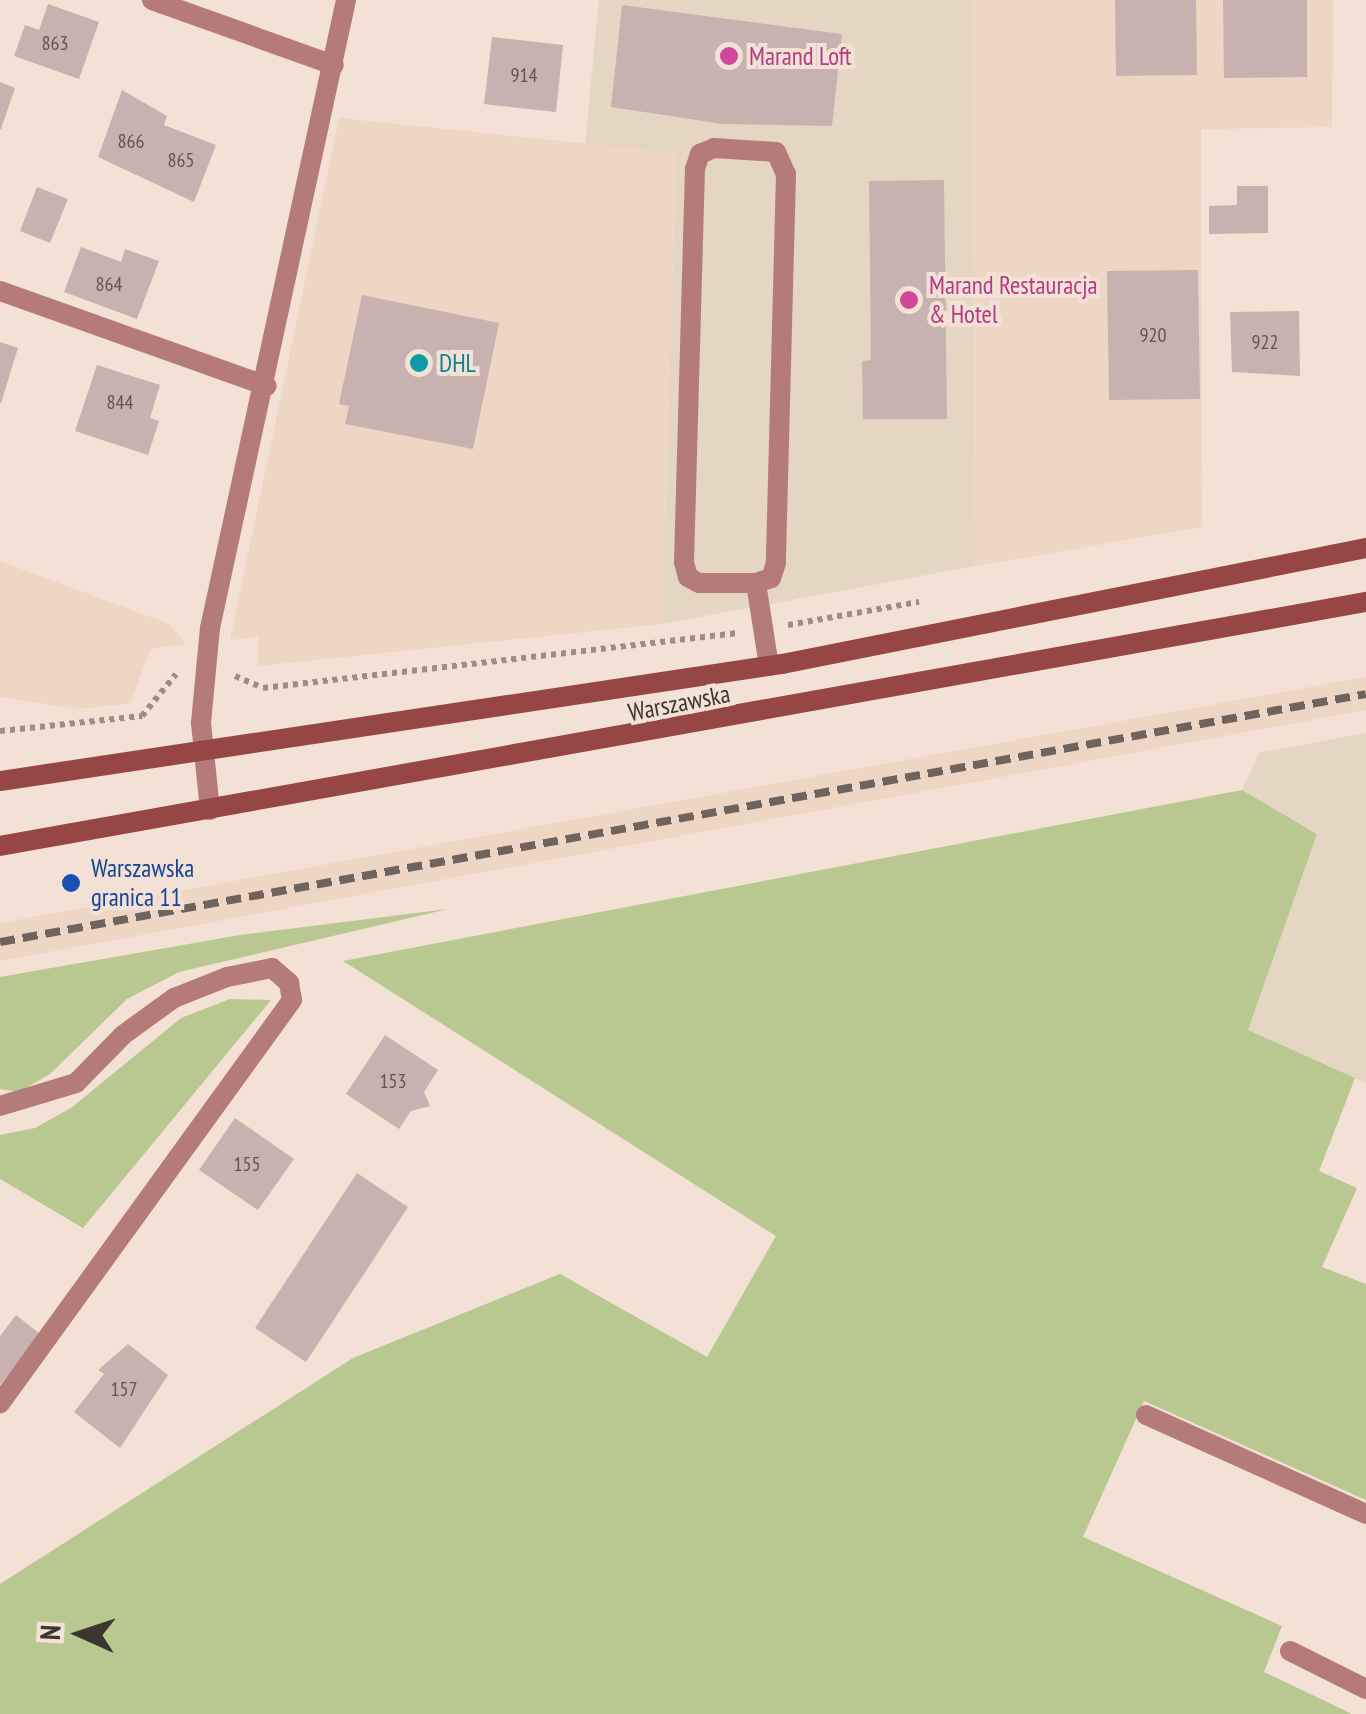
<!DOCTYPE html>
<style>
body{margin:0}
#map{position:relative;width:1366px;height:1714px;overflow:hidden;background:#f2e1d4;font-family:"PT Sans Narrow",sans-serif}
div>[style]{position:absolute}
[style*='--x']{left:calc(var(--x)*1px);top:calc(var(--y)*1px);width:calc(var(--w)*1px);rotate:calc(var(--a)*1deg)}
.commercial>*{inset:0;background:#e4d6c3}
.built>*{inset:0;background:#edd6c4}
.green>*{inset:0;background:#b9c790}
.building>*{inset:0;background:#c8b2b0}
.path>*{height:6px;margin-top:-3px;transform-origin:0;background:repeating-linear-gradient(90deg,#9b8e85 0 5px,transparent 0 10px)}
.lane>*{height:20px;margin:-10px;padding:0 10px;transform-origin:10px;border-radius:10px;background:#b47b78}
.street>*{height:20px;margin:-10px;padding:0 10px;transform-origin:10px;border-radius:10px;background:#b47b78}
.secondary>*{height:20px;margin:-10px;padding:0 10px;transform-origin:10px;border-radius:10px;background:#964745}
.rail>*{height:8px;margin-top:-4px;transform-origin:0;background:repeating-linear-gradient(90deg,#6e645d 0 15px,transparent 0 23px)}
.dots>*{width:28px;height:28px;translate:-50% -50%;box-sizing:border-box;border:5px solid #f2e1d4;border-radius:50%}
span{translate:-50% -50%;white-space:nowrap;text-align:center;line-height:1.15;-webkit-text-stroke:8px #f2e1d4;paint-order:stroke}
.number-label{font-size:20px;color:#5f5450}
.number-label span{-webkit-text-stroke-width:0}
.hotel-label{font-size:25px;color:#b23c85}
.left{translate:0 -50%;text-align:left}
.culture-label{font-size:25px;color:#0d838f}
.street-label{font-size:25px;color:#3c3530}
.transit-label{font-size:25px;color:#164399}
.north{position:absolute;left:30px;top:1584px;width:100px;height:100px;-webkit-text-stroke:8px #f2e1d4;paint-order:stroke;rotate:273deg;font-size:28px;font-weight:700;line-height:40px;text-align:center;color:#3c3530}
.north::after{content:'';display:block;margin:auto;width:35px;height:45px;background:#3c3530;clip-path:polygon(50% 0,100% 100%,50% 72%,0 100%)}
</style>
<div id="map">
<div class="commercial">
<div style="clip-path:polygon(599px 0,973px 0,975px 566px,662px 624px,676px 154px,585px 144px)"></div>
<div style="clip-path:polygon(1366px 733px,1366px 1083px,1248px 1030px,1317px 834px,1242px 790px,1259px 753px)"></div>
</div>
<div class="built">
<div style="clip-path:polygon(973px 0,1333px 0,1332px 127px,1201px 129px,1202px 527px,975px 566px)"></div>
<div style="clip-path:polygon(339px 118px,676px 153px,662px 624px,258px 666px,258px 637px,230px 640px)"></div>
<div style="clip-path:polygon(0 561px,169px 624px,186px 644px,150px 649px,131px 703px,79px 709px,0 697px)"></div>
<div style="clip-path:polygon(1366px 677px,1366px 710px,0 961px,0 923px)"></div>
</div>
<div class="green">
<div style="clip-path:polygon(1242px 790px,1317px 834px,1248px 1030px,1355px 1078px,1319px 1171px,1357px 1188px,1322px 1267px,1366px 1284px,1366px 1500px,1144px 1401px,1083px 1537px,1282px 1626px,1264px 1672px,1352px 1714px,0 1714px,0 1584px,353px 1358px,560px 1274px,707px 1357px,776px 1236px,343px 961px)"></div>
<div style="clip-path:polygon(448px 909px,179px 972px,127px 999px,50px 1074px,19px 1092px,0 1089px,0 977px,240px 935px)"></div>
<div style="clip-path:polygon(230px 999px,271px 1000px,83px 1228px,0 1179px,0 1135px,35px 1128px,71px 1108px,181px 1018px)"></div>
</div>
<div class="building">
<div style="clip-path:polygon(1115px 0,1196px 0,1197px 75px,1116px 76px)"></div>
<div style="clip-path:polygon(1223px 0,1307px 0,1307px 77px,1224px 78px)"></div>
<div style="clip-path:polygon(48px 4px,99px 22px,79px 79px,14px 56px,25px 25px,39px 30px)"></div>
<div style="clip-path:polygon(622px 5px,842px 34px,832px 126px,723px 124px,611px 107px)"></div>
<div style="clip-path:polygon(492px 37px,563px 45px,556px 112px,484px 104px)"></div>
<div style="clip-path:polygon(0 82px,15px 88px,1px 129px,0 129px)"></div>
<div style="clip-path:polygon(122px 90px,167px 116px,164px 125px,216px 145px,194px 202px,98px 157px)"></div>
<div style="clip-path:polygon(944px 180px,947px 419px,863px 419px,862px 361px,871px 360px,869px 181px)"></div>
<div style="clip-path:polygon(1237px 186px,1268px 186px,1268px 233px,1209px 234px,1209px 206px,1237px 205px)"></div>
<div style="clip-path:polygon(37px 187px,68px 199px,50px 243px,20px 231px)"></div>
<div style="clip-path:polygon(81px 247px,121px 262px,125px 249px,159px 261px,137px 319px,64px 292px)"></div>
<div style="clip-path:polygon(1198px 270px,1200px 399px,1109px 400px,1107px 271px)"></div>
<div style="clip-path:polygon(362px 295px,499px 323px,473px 449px,345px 424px,349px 406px,339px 404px)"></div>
<div style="clip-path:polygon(1299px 311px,1300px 376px,1232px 372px,1230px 312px)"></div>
<div style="clip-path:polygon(0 342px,18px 348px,1px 403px,0 403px)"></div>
<div style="clip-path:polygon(97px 365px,160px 385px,150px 418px,159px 421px,148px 455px,75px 431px)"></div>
<div style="clip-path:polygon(385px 1035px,438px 1070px,424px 1092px,430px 1106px,411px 1111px,399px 1129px,346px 1094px)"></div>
<div style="clip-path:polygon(235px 1118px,294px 1159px,258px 1210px,199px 1170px)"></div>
<div style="clip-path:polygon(357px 1173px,408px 1207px,306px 1362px,255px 1328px)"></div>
<div style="clip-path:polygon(16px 1315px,40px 1334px,0 1385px,0 1336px)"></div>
<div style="clip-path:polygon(128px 1344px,168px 1375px,120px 1448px,74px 1412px,104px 1374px,98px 1370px)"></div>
</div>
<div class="path">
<div style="--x:788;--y:625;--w:133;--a:-10"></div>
<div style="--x:235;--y:676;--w:30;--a:23"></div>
<div style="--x:263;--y:688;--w:476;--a:-6.6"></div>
<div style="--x:0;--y:731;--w:143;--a:-6"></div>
<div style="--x:142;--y:716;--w:54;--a:-51"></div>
</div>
<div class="lane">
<div style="--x:152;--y:0;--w:193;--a:19.7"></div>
<div style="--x:0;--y:291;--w:283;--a:19.6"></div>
<div style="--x:756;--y:583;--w:57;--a:180"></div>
<div style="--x:699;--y:583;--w:13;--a:-151"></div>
<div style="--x:688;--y:577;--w:16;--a:-105"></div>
<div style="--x:684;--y:562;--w:393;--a:-88.4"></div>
<div style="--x:695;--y:169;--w:16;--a:-72"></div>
<div style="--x:700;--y:154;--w:15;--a:-23"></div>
<div style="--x:714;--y:148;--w:62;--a:3.7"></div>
<div style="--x:776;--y:152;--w:24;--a:66"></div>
<div style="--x:786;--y:174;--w:389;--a:91.5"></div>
<div style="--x:776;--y:563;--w:16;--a:108"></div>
<div style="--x:771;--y:578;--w:16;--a:162"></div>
<div style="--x:756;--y:583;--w:84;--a:81.1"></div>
<div style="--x:0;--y:1106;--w:79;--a:-16.8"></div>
<div style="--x:76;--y:1083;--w:67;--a:-45.6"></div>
<div style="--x:123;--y:1035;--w:63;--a:-36"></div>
<div style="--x:174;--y:998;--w:57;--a:-21.6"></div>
<div style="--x:227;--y:977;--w:46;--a:-11.3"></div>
<div style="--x:272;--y:968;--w:23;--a:41"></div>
<div style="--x:289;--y:983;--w:17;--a:80"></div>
<div style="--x:292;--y:1000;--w:498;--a:125.9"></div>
<div style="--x:1146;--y:1415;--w:241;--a:24.2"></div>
<div style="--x:1290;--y:1651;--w:85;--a:26.6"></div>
</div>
<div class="street">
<div style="--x:210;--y:810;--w:87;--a:-95.9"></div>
<div style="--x:201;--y:723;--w:95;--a:-84.6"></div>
<div style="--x:210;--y:628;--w:643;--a:-77.78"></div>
</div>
<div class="secondary">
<div style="--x:0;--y:781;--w:791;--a:-8.51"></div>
<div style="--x:782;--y:664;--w:595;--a:-11.23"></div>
<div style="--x:0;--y:846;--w:1388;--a:-10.13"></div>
</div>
<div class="rail">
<div style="--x:0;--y:942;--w:1388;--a:-10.29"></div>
</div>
<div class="dots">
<div style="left:729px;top:56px;background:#d1479c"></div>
<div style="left:909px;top:300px;background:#d1479c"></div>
<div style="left:419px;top:363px;background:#0f9aa8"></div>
<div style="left:71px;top:883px;background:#1a4fb4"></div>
</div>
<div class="number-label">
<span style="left:55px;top:43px">863</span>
<span style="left:524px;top:75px">914</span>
<span style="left:131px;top:141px">866</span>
<span style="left:181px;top:160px">865</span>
<span style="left:109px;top:284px">864</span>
<span style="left:1153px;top:335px">920</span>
<span style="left:1265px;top:342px">922</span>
<span style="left:120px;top:402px">844</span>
<span style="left:393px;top:1081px">153</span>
<span style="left:247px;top:1164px">155</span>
<span style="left:124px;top:1389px">157</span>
</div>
<div class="hotel-label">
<span class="left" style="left:749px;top:56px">Marand Loft</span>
<span class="left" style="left:929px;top:300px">Marand Restauracja<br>&amp; Hotel</span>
</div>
<div class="culture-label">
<span class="left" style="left:439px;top:363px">DHL</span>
</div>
<div class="street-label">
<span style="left:679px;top:703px;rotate:-11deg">Warszawska</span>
</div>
<div class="transit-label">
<span class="left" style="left:91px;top:883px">Warszawska<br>granica 11</span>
</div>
<div class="north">N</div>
</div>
